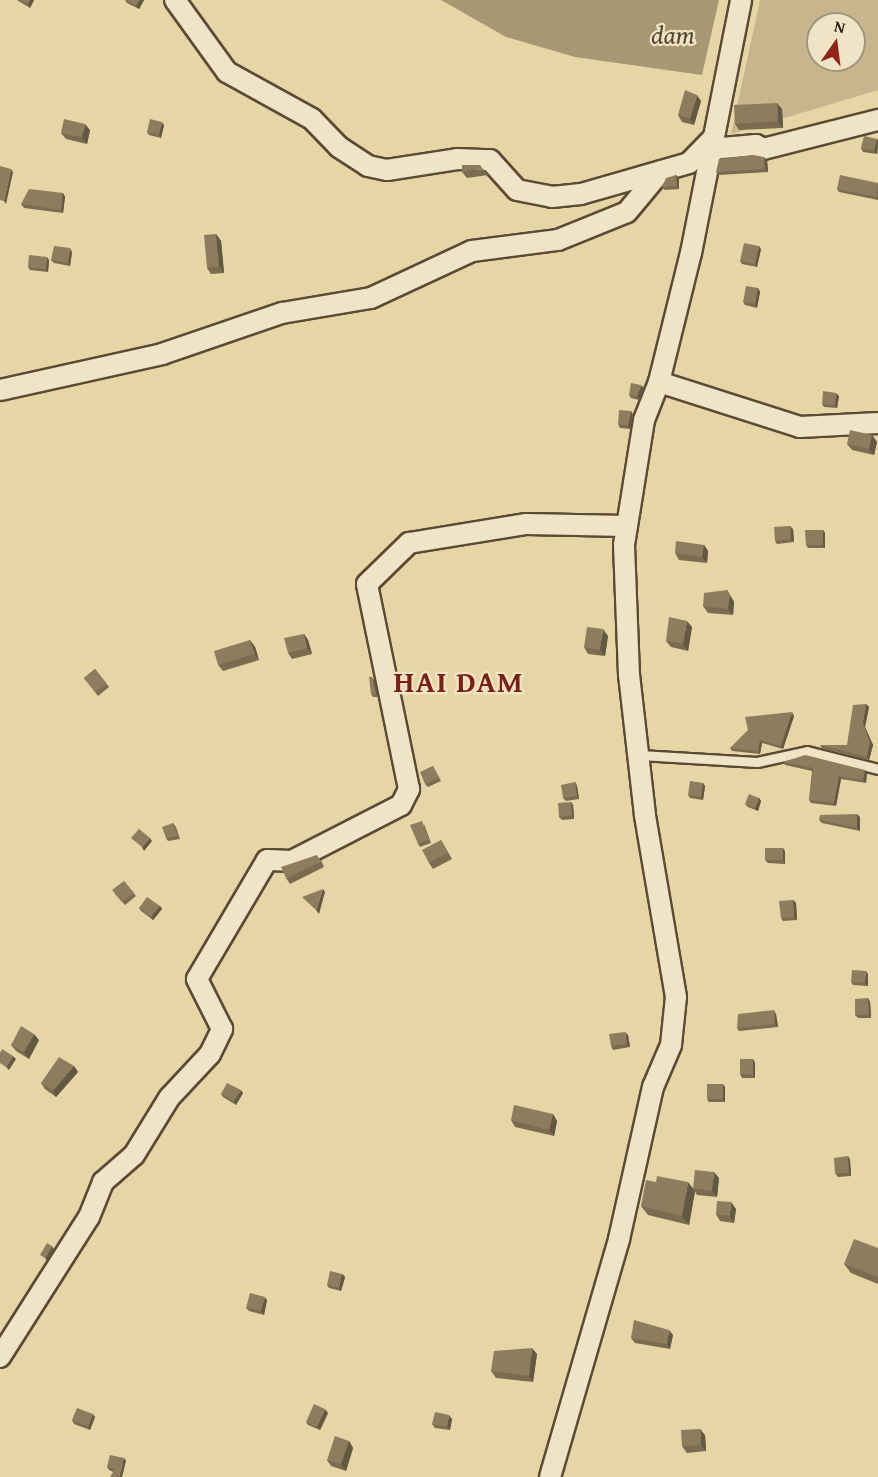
<!DOCTYPE html>
<style>
body{margin:0}
#map{position:relative;width:878px;height:1477px;overflow:hidden;background:#e6d6a6;font-family:"Gentium Book Plus",serif}
div>[style]{position:absolute}
[style*='--x']{left:calc(var(--x)*1px);top:calc(var(--y)*1px);width:calc(var(--w)*1px);rotate:calc(var(--a)*1deg)}
.green>*{inset:0;background:#c7b68d}
.water>*{inset:0;background:#a79773}
.roads{filter:drop-shadow(2px 0 #5b4a36) drop-shadow(-2px 0 #5b4a36) drop-shadow(0 2px #5b4a36) drop-shadow(0 -2px #5b4a36)}
.lane>*{height:9px;margin:-4.5px;padding:0 4.5px;transform-origin:4.5px;border-radius:4.5px;background:#efe4c5}
.street>*{height:20px;margin:-10px;padding:0 10px;transform-origin:10px;border-radius:10px;background:#efe4c5}
.wall>*{inset:0;background:#796c51}
.shaded-wall>*{inset:0;background:#635842}
.building>*{inset:0;background:#8d7d5e}
span{translate:-50% -50%;white-space:nowrap;text-align:center;line-height:1.15;-webkit-text-stroke:4.5px #efe4c5;paint-order:stroke}
.water-label{font-size:26px;color:#584733;font-style:italic}
.district-label{font-size:30px;color:#7a1f14;font-weight:700;letter-spacing:1.5px}
.north{position:absolute;left:806px;top:12px;width:60px;height:60px;box-sizing:border-box;background:#efe4c5;border:2px solid #a1947d;border-radius:50%;rotate:14deg;font-size:16px;font-weight:700;line-height:24px;text-align:center;color:#2d1c11}
.north::after{content:'';display:block;margin:auto;width:21px;height:27px;background:#8f2418;clip-path:polygon(50% 0,100% 100%,50% 72%,0 100%)}
</style>
<div id="map">
<div class="green">
<div style="clip-path:polygon(evenodd,760px 0,878px 0,878px 90px,731px 134px,760px 0,818px 24px,854px 24px,854px 60px,818px 60px,818px 24px)"></div>
</div>
<div class="water">
<div style="clip-path:polygon(441px 0,719px 0,702px 75px,575px 57px,506px 37px)"></div>
</div>
<div class="roads">
<div class="lane">
<div style="--x:640;--y:755;--w:117;--a:3.4"></div>
<div style="--x:757;--y:762;--w:51;--a:-12.4"></div>
<div style="--x:807;--y:751;--w:73;--a:14.2"></div>
</div>
<div class="street">
<div style="--x:175;--y:0;--w:89;--a:54.2"></div>
<div style="--x:227;--y:72;--w:97;--a:28.9"></div>
<div style="--x:312;--y:119;--w:39;--a:46"></div>
<div style="--x:339;--y:147;--w:35;--a:33"></div>
<div style="--x:368;--y:166;--w:19;--a:12"></div>
<div style="--x:387;--y:170;--w:71;--a:-8.9"></div>
<div style="--x:457;--y:159;--w:33;--a:2"></div>
<div style="--x:490;--y:160;--w:40;--a:48"></div>
<div style="--x:517;--y:190;--w:36;--a:11"></div>
<div style="--x:552;--y:197;--w:29;--a:-6"></div>
<div style="--x:581;--y:194;--w:112;--a:-16"></div>
<div style="--x:689;--y:163;--w:36;--a:-46"></div>
<div style="--x:711;--y:149;--w:45;--a:-5.1"></div>
<div style="--x:756;--y:145;--w:8;--a:30"></div>
<div style="--x:763;--y:149;--w:119;--a:-14.2"></div>
<div style="--x:659;--y:382;--w:148;--a:17.7"></div>
<div style="--x:800;--y:427;--w:78;--a:-2.9"></div>
<div style="--x:0;--y:390;--w:166;--a:-12.5"></div>
<div style="--x:162;--y:354;--w:127;--a:-18.9"></div>
<div style="--x:282;--y:313;--w:90;--a:-9.6"></div>
<div style="--x:371;--y:298;--w:111;--a:-25"></div>
<div style="--x:472;--y:251;--w:87;--a:-7.3"></div>
<div style="--x:558;--y:240;--w:74;--a:-22.1"></div>
<div style="--x:627;--y:212;--w:53;--a:-50.3"></div>
<div style="--x:0;--y:1357;--w:166;--a:-57.6"></div>
<div style="--x:89;--y:1217;--w:38;--a:-68"></div>
<div style="--x:103;--y:1182;--w:41;--a:-41.1"></div>
<div style="--x:134;--y:1155;--w:67;--a:-58.4"></div>
<div style="--x:169;--y:1098;--w:60;--a:-47"></div>
<div style="--x:210;--y:1054;--w:28;--a:-64"></div>
<div style="--x:222;--y:1029;--w:56;--a:-116.6"></div>
<div style="--x:197;--y:979;--w:138;--a:-59.5"></div>
<div style="--x:267;--y:860;--w:25;--a:2"></div>
<div style="--x:292;--y:861;--w:123;--a:-27.2"></div>
<div style="--x:401;--y:805;--w:18;--a:-63"></div>
<div style="--x:409;--y:789;--w:209;--a:-101.6"></div>
<div style="--x:367;--y:584;--w:59;--a:-44.3"></div>
<div style="--x:409;--y:543;--w:119;--a:-9.2"></div>
<div style="--x:526;--y:524;--w:101;--a:1.1"></div>
<div style="--x:550;--y:1477;--w:248;--a:-73.8"></div>
<div style="--x:619;--y:1239;--w:156;--a:-77.4"></div>
<div style="--x:653;--y:1087;--w:46;--a:-66.8"></div>
<div style="--x:671;--y:1045;--w:48;--a:-84.1"></div>
<div style="--x:676;--y:997;--w:185;--a:-99.7"></div>
<div style="--x:645;--y:815;--w:141;--a:-96.5"></div>
<div style="--x:629;--y:675;--w:130;--a:-92.2"></div>
<div style="--x:624;--y:545;--w:127;--a:-80.9"></div>
<div style="--x:644;--y:420;--w:41;--a:-68.5"></div>
<div style="--x:659;--y:382;--w:133;--a:-76.1"></div>
<div style="--x:691;--y:253;--w:258;--a:-78.8"></div>
</div>
</div>
<div class="wall">
<div style="clip-path:polygon(17px 0,34px 0,30px 8px)"></div>
<div style="clip-path:polygon(125px 0,144px 0,139px 9px,127px 3px)"></div>
<div style="clip-path:polygon(701px 101px,694px 125px,682px 122px,678px 115px)"></div>
<div style="clip-path:polygon(782px 109px,783px 128px,739px 130px,735px 124px)"></div>
<div style="clip-path:polygon(164px 125px,161px 138px,149px 135px,147px 132px)"></div>
<div style="clip-path:polygon(90px 130px,87px 144px,66px 139px,61px 133px)"></div>
<div style="clip-path:polygon(877px 139px,877px 154px,863px 152px,861px 148px)"></div>
<div style="clip-path:polygon(767px 160px,768px 172px,719px 175px,716px 172px)"></div>
<div style="clip-path:polygon(483px 169px,488px 175px,467px 178px,462px 172px)"></div>
<div style="clip-path:polygon(676px 175px,679px 178px,679px 189px,665px 190px,662px 187px)"></div>
<div style="clip-path:polygon(878px 183px,878px 200px,839px 192px,837px 189px)"></div>
<div style="clip-path:polygon(63px 193px,65px 197px,63px 213px,24px 208px,21px 204px)"></div>
<div style="clip-path:polygon(216px 234px,221px 241px,224px 273px,211px 274px,207px 268px)"></div>
<div style="clip-path:polygon(761px 249px,757px 267px,742px 264px,740px 261px)"></div>
<div style="clip-path:polygon(72px 252px,70px 266px,54px 263px,51px 260px)"></div>
<div style="clip-path:polygon(49px 260px,48px 272px,30px 270px,28px 267px)"></div>
<div style="clip-path:polygon(758px 288px,760px 292px,757px 308px,745px 305px,743px 302px)"></div>
<div style="clip-path:polygon(644px 388px,639px 400px,631px 398px,629px 395px)"></div>
<div style="clip-path:polygon(839px 396px,837px 408px,824px 407px,822px 404px)"></div>
<div style="clip-path:polygon(631px 411px,633px 415px,630px 429px,620px 428px,618px 424px)"></div>
<div style="clip-path:polygon(872px 435px,877px 442px,874px 455px,852px 450px,847px 444px)"></div>
<div style="clip-path:polygon(793px 529px,794px 542px,777px 544px,775px 541px)"></div>
<div style="clip-path:polygon(823px 530px,825px 533px,825px 548px,808px 548px,806px 545px)"></div>
<div style="clip-path:polygon(704px 545px,708px 551px,707px 563px,679px 560px,675px 553px)"></div>
<div style="clip-path:polygon(727px 590px,734px 602px,733px 615px,708px 613px,703px 606px)"></div>
<div style="clip-path:polygon(692px 627px,688px 651px,671px 647px,666px 641px)"></div>
<div style="clip-path:polygon(304px 634px,308px 640px,312px 654px,292px 659px,288px 653px)"></div>
<div style="clip-path:polygon(608px 636px,605px 656px,588px 654px,584px 647px)"></div>
<div style="clip-path:polygon(250px 640px,255px 647px,259px 660px,223px 671px,218px 665px)"></div>
<div style="clip-path:polygon(95px 669px,109px 687px,98px 696px,84px 678px)"></div>
<div style="clip-path:polygon(374px 680px,378px 697px,373px 697px,371px 694px)"></div>
<div style="clip-path:polygon(866px 704px,869px 707px,865px 727px,873px 745px,869px 760px,822px 748px,820px 745px,847px 745px)"></div>
<div style="clip-path:polygon(794px 716px,783px 749px,762px 743px,760px 754px,732px 751px,730px 748px)"></div>
<div style="clip-path:polygon(783px 762px,867px 773px,866px 783px,841px 779px,836px 806px,811px 803px,809px 800px,812px 771px,785px 765px)"></div>
<div style="clip-path:polygon(433px 766px,441px 781px,428px 787px,425px 784px)"></div>
<div style="clip-path:polygon(575px 782px,577px 786px,579px 799px,566px 801px,563px 798px)"></div>
<div style="clip-path:polygon(703px 783px,705px 786px,703px 800px,690px 798px,688px 795px)"></div>
<div style="clip-path:polygon(759px 798px,761px 801px,758px 811px,748px 807px,745px 804px)"></div>
<div style="clip-path:polygon(571px 802px,573px 805px,574px 819px,562px 820px,559px 817px)"></div>
<div style="clip-path:polygon(860px 817px,860px 831px,822px 823px,819px 820px)"></div>
<div style="clip-path:polygon(173px 823px,176px 827px,180px 839px,168px 841px,166px 838px)"></div>
<div style="clip-path:polygon(424px 824px,431px 843px,420px 847px,418px 844px)"></div>
<div style="clip-path:polygon(441px 840px,452px 859px,433px 869px,429px 863px)"></div>
<div style="clip-path:polygon(785px 851px,785px 864px,768px 863px,765px 860px)"></div>
<div style="clip-path:polygon(321px 860px,324px 867px,290px 884px,286px 878px)"></div>
<div style="clip-path:polygon(124px 881px,136px 896px,125px 905px,115px 894px)"></div>
<div style="clip-path:polygon(793px 900px,796px 903px,797px 920px,783px 921px,781px 918px)"></div>
<div style="clip-path:polygon(160px 906px,162px 909px,153px 920px,141px 911px,139px 908px)"></div>
<div style="clip-path:polygon(868px 974px,868px 986px,853px 985px,851px 982px)"></div>
<div style="clip-path:polygon(868px 998px,870px 1002px,871px 1018px,858px 1018px,855px 1015px)"></div>
<div style="clip-path:polygon(776px 1014px,778px 1027px,739px 1031px,737px 1028px)"></div>
<div style="clip-path:polygon(628px 1035px,630px 1047px,613px 1050px,611px 1046px)"></div>
<div style="clip-path:polygon(39px 1040px,29px 1059px,16px 1051px,11px 1045px)"></div>
<div style="clip-path:polygon(753px 1059px,755px 1063px,755px 1078px,742px 1078px,740px 1074px)"></div>
<div style="clip-path:polygon(74px 1066px,78px 1072px,56px 1097px,45px 1089px,41px 1083px)"></div>
<div style="clip-path:polygon(725px 1087px,725px 1102px,709px 1102px,707px 1099px)"></div>
<div style="clip-path:polygon(243px 1093px,236px 1105px,223px 1097px,221px 1094px)"></div>
<div style="clip-path:polygon(553px 1114px,557px 1121px,554px 1136px,515px 1127px,511px 1120px)"></div>
<div style="clip-path:polygon(848px 1156px,850px 1160px,851px 1176px,838px 1177px,835px 1173px)"></div>
<div style="clip-path:polygon(719px 1178px,717px 1197px,697px 1195px,693px 1188px)"></div>
<div style="clip-path:polygon(695px 1191px,689px 1225px,648px 1215px,641px 1206px)"></div>
<div style="clip-path:polygon(736px 1209px,734px 1223px,720px 1221px,716px 1214px)"></div>
<div style="clip-path:polygon(878px 1248px,878px 1284px,851px 1273px,844px 1264px)"></div>
<div style="clip-path:polygon(342px 1274px,345px 1277px,341px 1291px,329px 1288px,327px 1285px)"></div>
<div style="clip-path:polygon(267px 1300px,264px 1315px,249px 1311px,246px 1308px)"></div>
<div style="clip-path:polygon(673px 1335px,670px 1349px,635px 1343px,631px 1338px)"></div>
<div style="clip-path:polygon(537px 1354px,533px 1382px,496px 1378px,491px 1371px)"></div>
<div style="clip-path:polygon(328px 1413px,320px 1430px,308px 1425px,306px 1422px)"></div>
<div style="clip-path:polygon(95px 1417px,90px 1430px,74px 1424px,72px 1420px)"></div>
<div style="clip-path:polygon(452px 1419px,450px 1430px,435px 1428px,432px 1424px)"></div>
<div style="clip-path:polygon(705px 1435px,706px 1451px,687px 1453px,682px 1446px)"></div>
<div style="clip-path:polygon(349px 1441px,353px 1448px,346px 1471px,331px 1466px,327px 1460px)"></div>
<div style="clip-path:polygon(124px 1458px,126px 1461px,113px 1472px,109px 1470px,107px 1467px)"></div>
</div>
<div class="shaded-wall">
<div style="clip-path:polygon(30px 0,34px 0,30px 8px,28px 4px)"></div>
<div style="clip-path:polygon(140px 0,144px 0,139px 9px,136px 6px)"></div>
<div style="clip-path:polygon(697px 95px,701px 101px,694px 125px,690px 119px)"></div>
<div style="clip-path:polygon(777px 103px,782px 109px,783px 128px,778px 121px)"></div>
<div style="clip-path:polygon(162px 122px,164px 125px,161px 138px,159px 135px)"></div>
<div style="clip-path:polygon(85px 124px,90px 130px,87px 144px,82px 137px)"></div>
<div style="clip-path:polygon(877px 139px,878px 140px,878px 147px,877px 154px,874px 151px)"></div>
<div style="clip-path:polygon(764px 157px,767px 160px,768px 172px,765px 169px)"></div>
<div style="clip-path:polygon(11px 169px,13px 172px,6px 204px,4px 201px)"></div>
<div style="clip-path:polygon(676px 175px,679px 178px,679px 189px,677px 186px)"></div>
<div style="clip-path:polygon(63px 193px,65px 197px,63px 213px,61px 210px)"></div>
<div style="clip-path:polygon(216px 234px,221px 241px,224px 273px,219px 266px)"></div>
<div style="clip-path:polygon(759px 246px,761px 249px,757px 267px,755px 264px)"></div>
<div style="clip-path:polygon(70px 248px,72px 252px,70px 266px,68px 263px)"></div>
<div style="clip-path:polygon(47px 257px,49px 260px,48px 272px,46px 269px)"></div>
<div style="clip-path:polygon(758px 288px,760px 292px,757px 308px,755px 304px)"></div>
<div style="clip-path:polygon(641px 385px,644px 388px,639px 400px,637px 397px)"></div>
<div style="clip-path:polygon(836px 393px,839px 396px,837px 408px,835px 405px)"></div>
<div style="clip-path:polygon(631px 411px,633px 415px,630px 429px,628px 426px)"></div>
<div style="clip-path:polygon(872px 435px,877px 442px,874px 455px,869px 449px)"></div>
<div style="clip-path:polygon(790px 526px,793px 529px,794px 542px,791px 539px)"></div>
<div style="clip-path:polygon(823px 530px,825px 533px,825px 548px,823px 545px)"></div>
<div style="clip-path:polygon(704px 545px,708px 551px,707px 563px,702px 557px)"></div>
<div style="clip-path:polygon(727px 590px,734px 602px,733px 615px,728px 609px)"></div>
<div style="clip-path:polygon(687px 621px,692px 627px,688px 651px,683px 644px)"></div>
<div style="clip-path:polygon(603px 629px,608px 636px,605px 656px,600px 650px)"></div>
<div style="clip-path:polygon(304px 634px,308px 640px,312px 654px,307px 648px)"></div>
<div style="clip-path:polygon(250px 640px,255px 647px,259px 660px,255px 654px)"></div>
<div style="clip-path:polygon(372px 677px,374px 680px,378px 697px,376px 694px)"></div>
<div style="clip-path:polygon(866px 704px,869px 707px,865px 727px,873px 745px,869px 760px,867px 757px,863px 723px)"></div>
<div style="clip-path:polygon(792px 712px,794px 716px,783px 749px,781px 746px)"></div>
<div style="clip-path:polygon(760px 740px,762px 743px,760px 754px,758px 751px)"></div>
<div style="clip-path:polygon(865px 770px,867px 773px,866px 783px,863px 780px)"></div>
<div style="clip-path:polygon(839px 776px,841px 779px,836px 806px,834px 803px)"></div>
<div style="clip-path:polygon(575px 782px,577px 786px,579px 799px,577px 796px)"></div>
<div style="clip-path:polygon(703px 783px,705px 786px,703px 800px,701px 797px)"></div>
<div style="clip-path:polygon(759px 798px,761px 801px,758px 811px,755px 808px)"></div>
<div style="clip-path:polygon(571px 802px,573px 805px,574px 819px,572px 815px)"></div>
<div style="clip-path:polygon(857px 814px,860px 817px,860px 831px,857px 828px)"></div>
<div style="clip-path:polygon(150px 838px,152px 841px,144px 851px,142px 847px)"></div>
<div style="clip-path:polygon(783px 848px,785px 851px,785px 864px,783px 860px)"></div>
<div style="clip-path:polygon(323px 889px,325px 892px,319px 914px,316px 910px)"></div>
<div style="clip-path:polygon(793px 900px,796px 903px,797px 920px,794px 917px)"></div>
<div style="clip-path:polygon(160px 906px,162px 909px,153px 920px,151px 917px)"></div>
<div style="clip-path:polygon(866px 971px,868px 974px,868px 986px,865px 983px)"></div>
<div style="clip-path:polygon(868px 998px,870px 1002px,871px 1018px,869px 1015px)"></div>
<div style="clip-path:polygon(774px 1010px,776px 1014px,778px 1027px,775px 1024px)"></div>
<div style="clip-path:polygon(625px 1032px,628px 1035px,630px 1047px,627px 1044px)"></div>
<div style="clip-path:polygon(34px 1034px,39px 1040px,29px 1059px,24px 1052px)"></div>
<div style="clip-path:polygon(13px 1056px,16px 1059px,9px 1070px,6px 1067px)"></div>
<div style="clip-path:polygon(753px 1059px,755px 1063px,755px 1078px,753px 1075px)"></div>
<div style="clip-path:polygon(74px 1066px,78px 1072px,56px 1097px,53px 1091px)"></div>
<div style="clip-path:polygon(723px 1084px,725px 1087px,725px 1102px,723px 1099px)"></div>
<div style="clip-path:polygon(241px 1090px,243px 1093px,236px 1105px,234px 1101px)"></div>
<div style="clip-path:polygon(553px 1114px,557px 1121px,554px 1136px,549px 1130px)"></div>
<div style="clip-path:polygon(848px 1156px,850px 1160px,851px 1176px,849px 1173px)"></div>
<div style="clip-path:polygon(714px 1172px,719px 1178px,717px 1197px,712px 1191px)"></div>
<div style="clip-path:polygon(688px 1182px,695px 1191px,689px 1225px,682px 1216px)"></div>
<div style="clip-path:polygon(731px 1202px,736px 1209px,734px 1223px,730px 1216px)"></div>
<div style="clip-path:polygon(52px 1246px,54px 1249px,47px 1261px,45px 1258px)"></div>
<div style="clip-path:polygon(342px 1274px,345px 1277px,341px 1291px,339px 1288px)"></div>
<div style="clip-path:polygon(265px 1297px,267px 1300px,264px 1315px,261px 1311px)"></div>
<div style="clip-path:polygon(669px 1330px,673px 1335px,670px 1349px,667px 1344px)"></div>
<div style="clip-path:polygon(532px 1348px,537px 1354px,533px 1382px,529px 1376px)"></div>
<div style="clip-path:polygon(325px 1409px,328px 1413px,320px 1430px,317px 1427px)"></div>
<div style="clip-path:polygon(93px 1414px,95px 1417px,90px 1430px,88px 1427px)"></div>
<div style="clip-path:polygon(449px 1415px,452px 1419px,450px 1430px,447px 1427px)"></div>
<div style="clip-path:polygon(700px 1429px,705px 1435px,706px 1451px,701px 1445px)"></div>
<div style="clip-path:polygon(349px 1441px,353px 1448px,346px 1471px,341px 1464px)"></div>
<div style="clip-path:polygon(124px 1458px,126px 1461px,122px 1477px,119px 1477px)"></div>
</div>
<div class="building">
<div style="clip-path:polygon(20px 0,30px 0,28px 4px)"></div>
<div style="clip-path:polygon(126px 0,140px 0,136px 6px)"></div>
<div style="clip-path:polygon(685px 90px,697px 95px,690px 119px,678px 115px)"></div>
<div style="clip-path:polygon(777px 103px,778px 121px,735px 124px,734px 105px)"></div>
<div style="clip-path:polygon(64px 119px,85px 124px,82px 137px,61px 133px)"></div>
<div style="clip-path:polygon(150px 119px,162px 122px,159px 135px,147px 132px)"></div>
<div style="clip-path:polygon(864px 136px,877px 139px,874px 151px,861px 148px)"></div>
<div style="clip-path:polygon(753px 155px,764px 157px,765px 169px,716px 172px,719px 159px)"></div>
<div style="clip-path:polygon(462px 165px,480px 165px,483px 169px,462px 172px)"></div>
<div style="clip-path:polygon(0 166px,11px 169px,4px 201px,0 200px)"></div>
<div style="clip-path:polygon(676px 175px,677px 186px,662px 187px,666px 178px)"></div>
<div style="clip-path:polygon(840px 175px,878px 183px,876px 197px,837px 189px)"></div>
<div style="clip-path:polygon(29px 189px,63px 193px,61px 210px,21px 204px)"></div>
<div style="clip-path:polygon(216px 234px,219px 266px,207px 268px,204px 235px)"></div>
<div style="clip-path:polygon(744px 243px,759px 246px,755px 264px,740px 261px)"></div>
<div style="clip-path:polygon(54px 246px,70px 248px,68px 263px,51px 260px)"></div>
<div style="clip-path:polygon(29px 255px,47px 257px,46px 269px,28px 267px)"></div>
<div style="clip-path:polygon(746px 286px,758px 288px,755px 304px,743px 302px)"></div>
<div style="clip-path:polygon(631px 383px,641px 385px,637px 397px,629px 395px)"></div>
<div style="clip-path:polygon(823px 391px,836px 393px,835px 405px,822px 404px)"></div>
<div style="clip-path:polygon(619px 410px,631px 411px,628px 426px,618px 424px)"></div>
<div style="clip-path:polygon(850px 430px,872px 435px,869px 449px,847px 444px)"></div>
<div style="clip-path:polygon(790px 526px,791px 539px,775px 541px,774px 527px)"></div>
<div style="clip-path:polygon(805px 530px,823px 530px,823px 545px,806px 545px)"></div>
<div style="clip-path:polygon(676px 541px,704px 545px,702px 557px,675px 553px)"></div>
<div style="clip-path:polygon(727px 590px,730px 596px,728px 609px,703px 606px,704px 593px)"></div>
<div style="clip-path:polygon(669px 617px,687px 621px,683px 644px,666px 641px)"></div>
<div style="clip-path:polygon(587px 627px,603px 629px,600px 650px,584px 647px)"></div>
<div style="clip-path:polygon(304px 634px,307px 648px,288px 653px,284px 638px)"></div>
<div style="clip-path:polygon(250px 640px,255px 654px,218px 665px,214px 651px)"></div>
<div style="clip-path:polygon(95px 669px,107px 684px,95px 692px,84px 678px)"></div>
<div style="clip-path:polygon(369px 677px,372px 677px,376px 694px,371px 694px)"></div>
<div style="clip-path:polygon(866px 704px,863px 723px,870px 742px,867px 757px,820px 745px,847px 745px,853px 705px)"></div>
<div style="clip-path:polygon(792px 712px,781px 746px,760px 740px,758px 751px,730px 748px,748px 730px,745px 717px)"></div>
<div style="clip-path:polygon(805px 755px,865px 770px,863px 780px,839px 776px,834px 803px,809px 800px,813px 768px,783px 762px)"></div>
<div style="clip-path:polygon(433px 766px,439px 778px,425px 784px,420px 772px)"></div>
<div style="clip-path:polygon(690px 781px,703px 783px,701px 797px,688px 795px)"></div>
<div style="clip-path:polygon(575px 782px,577px 796px,563px 798px,561px 785px)"></div>
<div style="clip-path:polygon(749px 794px,759px 798px,755px 808px,745px 804px)"></div>
<div style="clip-path:polygon(571px 802px,572px 815px,559px 817px,558px 803px)"></div>
<div style="clip-path:polygon(857px 814px,857px 828px,819px 820px,820px 815px)"></div>
<div style="clip-path:polygon(422px 821px,429px 840px,418px 844px,410px 825px)"></div>
<div style="clip-path:polygon(173px 823px,178px 836px,166px 838px,162px 827px)"></div>
<div style="clip-path:polygon(139px 829px,150px 838px,142px 847px,131px 838px)"></div>
<div style="clip-path:polygon(441px 840px,448px 853px,429px 863px,422px 850px)"></div>
<div style="clip-path:polygon(765px 848px,783px 848px,783px 860px,765px 860px)"></div>
<div style="clip-path:polygon(317px 855px,321px 862px,286px 878px,281px 867px)"></div>
<div style="clip-path:polygon(124px 881px,134px 893px,122px 902px,112px 890px)"></div>
<div style="clip-path:polygon(323px 889px,316px 910px,302px 897px)"></div>
<div style="clip-path:polygon(147px 897px,160px 906px,151px 917px,139px 908px)"></div>
<div style="clip-path:polygon(793px 900px,794px 917px,781px 918px,779px 901px)"></div>
<div style="clip-path:polygon(852px 970px,866px 971px,865px 983px,851px 982px)"></div>
<div style="clip-path:polygon(868px 998px,869px 1015px,855px 1015px,855px 999px)"></div>
<div style="clip-path:polygon(774px 1010px,775px 1024px,737px 1028px,738px 1014px)"></div>
<div style="clip-path:polygon(21px 1026px,34px 1034px,24px 1052px,11px 1045px)"></div>
<div style="clip-path:polygon(625px 1032px,627px 1044px,611px 1046px,609px 1034px)"></div>
<div style="clip-path:polygon(2px 1049px,13px 1056px,6px 1067px,0 1063px,0 1053px)"></div>
<div style="clip-path:polygon(59px 1057px,74px 1066px,53px 1091px,41px 1083px)"></div>
<div style="clip-path:polygon(740px 1059px,753px 1059px,753px 1075px,740px 1074px)"></div>
<div style="clip-path:polygon(227px 1083px,241px 1090px,234px 1101px,221px 1094px)"></div>
<div style="clip-path:polygon(707px 1084px,723px 1084px,723px 1099px,707px 1099px)"></div>
<div style="clip-path:polygon(514px 1105px,553px 1114px,549px 1130px,511px 1120px)"></div>
<div style="clip-path:polygon(848px 1156px,849px 1173px,835px 1173px,834px 1158px)"></div>
<div style="clip-path:polygon(695px 1170px,714px 1172px,712px 1191px,693px 1188px)"></div>
<div style="clip-path:polygon(657px 1176px,688px 1182px,682px 1216px,641px 1206px,646px 1180px,656px 1182px)"></div>
<div style="clip-path:polygon(717px 1201px,731px 1202px,730px 1216px,716px 1214px)"></div>
<div style="clip-path:polygon(854px 1239px,878px 1248px,878px 1277px,844px 1264px)"></div>
<div style="clip-path:polygon(47px 1243px,52px 1246px,45px 1258px,40px 1255px)"></div>
<div style="clip-path:polygon(330px 1271px,342px 1274px,339px 1288px,327px 1285px)"></div>
<div style="clip-path:polygon(250px 1293px,265px 1297px,261px 1311px,246px 1308px)"></div>
<div style="clip-path:polygon(634px 1320px,669px 1330px,667px 1344px,631px 1338px)"></div>
<div style="clip-path:polygon(532px 1348px,529px 1376px,491px 1371px,494px 1351px)"></div>
<div style="clip-path:polygon(314px 1404px,325px 1409px,317px 1427px,306px 1422px)"></div>
<div style="clip-path:polygon(77px 1408px,93px 1414px,88px 1427px,72px 1420px)"></div>
<div style="clip-path:polygon(435px 1412px,449px 1415px,447px 1427px,432px 1424px)"></div>
<div style="clip-path:polygon(700px 1429px,701px 1445px,682px 1446px,681px 1430px)"></div>
<div style="clip-path:polygon(335px 1436px,349px 1441px,341px 1464px,327px 1460px)"></div>
<div style="clip-path:polygon(110px 1455px,124px 1458px,119px 1477px,110px 1477px,115px 1469px,107px 1467px)"></div>
</div>
<div class="water-label">
<span style="left:673px;top:35px">dam</span>
</div>
<div class="district-label">
<span style="left:459px;top:681px">HAI DAM</span>
</div>
<div class="north">N</div>
</div>
